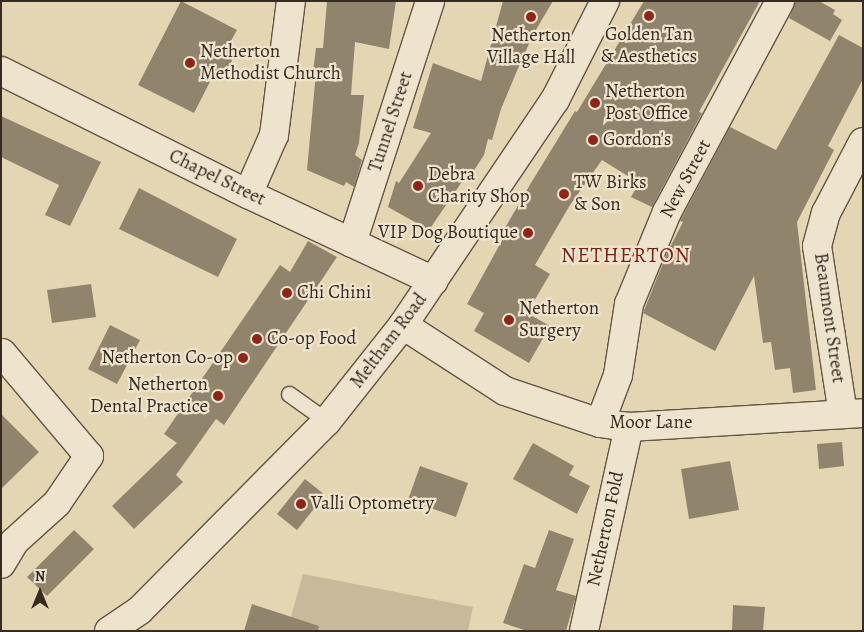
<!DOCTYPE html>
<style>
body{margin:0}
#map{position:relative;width:864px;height:632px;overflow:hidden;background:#e5d6b3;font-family:Alegreya,serif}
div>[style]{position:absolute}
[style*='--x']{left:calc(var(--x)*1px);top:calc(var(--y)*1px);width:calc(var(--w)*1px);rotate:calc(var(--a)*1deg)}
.green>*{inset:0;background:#c7b99a}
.building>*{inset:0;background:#91846c}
.roads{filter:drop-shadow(1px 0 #615644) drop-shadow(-1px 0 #615644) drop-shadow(0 1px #615644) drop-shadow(0 -1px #615644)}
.service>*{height:15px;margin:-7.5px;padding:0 7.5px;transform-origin:7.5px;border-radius:7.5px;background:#eee4ce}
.minor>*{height:28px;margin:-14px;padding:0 14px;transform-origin:14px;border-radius:14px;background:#eee4ce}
.secondary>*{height:28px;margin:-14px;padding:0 14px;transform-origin:14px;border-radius:14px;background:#eee4ce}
.dots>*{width:14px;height:14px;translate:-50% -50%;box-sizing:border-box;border:2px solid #eee4ce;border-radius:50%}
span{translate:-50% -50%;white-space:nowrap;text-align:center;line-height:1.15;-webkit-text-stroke:4.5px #eee4ce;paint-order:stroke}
.poi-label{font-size:19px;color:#352b1f}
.left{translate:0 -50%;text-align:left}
.right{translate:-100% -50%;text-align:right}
.street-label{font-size:19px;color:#352b1f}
.quarter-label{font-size:21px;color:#7a1f14;letter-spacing:1px}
.frame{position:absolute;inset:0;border:2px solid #352b1f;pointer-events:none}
.north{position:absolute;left:15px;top:567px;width:50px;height:50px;-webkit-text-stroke:4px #eee4ce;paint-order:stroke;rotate:0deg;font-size:14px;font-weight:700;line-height:20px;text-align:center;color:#352b1f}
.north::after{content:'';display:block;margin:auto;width:18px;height:22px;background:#352b1f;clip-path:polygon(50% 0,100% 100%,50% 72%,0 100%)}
</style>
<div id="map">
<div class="green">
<div style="clip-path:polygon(303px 574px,473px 607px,468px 631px,287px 631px)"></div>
</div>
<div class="building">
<div style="clip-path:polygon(181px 1px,237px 30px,226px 50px,235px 54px,224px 77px,215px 72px,194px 113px,138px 85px)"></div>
<div style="clip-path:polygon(327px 1px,396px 1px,389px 49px,355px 42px,351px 95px,364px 95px,359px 143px,355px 155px,362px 160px,354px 187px,346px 182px,344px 186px,307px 170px,316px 72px,313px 72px,316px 48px,323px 48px)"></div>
<div style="clip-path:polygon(503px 1px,553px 1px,534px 33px,522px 59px,501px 109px,492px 140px,488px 139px,484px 155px,471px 175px,468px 173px,429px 230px,388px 207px,396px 181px,399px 183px,431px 133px,413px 128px,433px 63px,481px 81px)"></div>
<div style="clip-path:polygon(644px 1px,760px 1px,699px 112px,702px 113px,652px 207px,631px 197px,639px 183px,602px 160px,570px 205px,535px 265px,550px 274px,527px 313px,550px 326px,529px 363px,474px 331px,484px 313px,467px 304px,505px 235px,502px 233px,531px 183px,575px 111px,577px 112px)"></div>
<div style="clip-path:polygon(796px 1px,819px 1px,835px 10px,833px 14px,842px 20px,830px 41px,789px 18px)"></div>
<div style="clip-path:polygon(839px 35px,863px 48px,863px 79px,828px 146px,834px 150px,797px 222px,816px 390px,793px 393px,790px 368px,775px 370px,771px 342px,763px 343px,754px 276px,715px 351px,643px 313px,667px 253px,683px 222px,680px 221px,681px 219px,730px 127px,776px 150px)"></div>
<div style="clip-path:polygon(1px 116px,101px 162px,70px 226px,45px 215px,59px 185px,1px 157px)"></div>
<div style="clip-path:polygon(139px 188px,237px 239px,218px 277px,119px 229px)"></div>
<div style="clip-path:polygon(308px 241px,337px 257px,224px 425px,216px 419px,176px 475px,183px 482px,134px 529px,112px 506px,177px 443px,164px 434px,280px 265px,290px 272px)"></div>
<div style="clip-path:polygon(91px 284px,96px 317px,52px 323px,47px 290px)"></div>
<div style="clip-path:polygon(110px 325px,140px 340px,117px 384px,88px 369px)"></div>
<div style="clip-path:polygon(1px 414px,39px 452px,1px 489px)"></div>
<div style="clip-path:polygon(842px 442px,844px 466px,819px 469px,817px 444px)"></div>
<div style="clip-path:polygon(533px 443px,574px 466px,569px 475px,590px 486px,577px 514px,513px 479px)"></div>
<div style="clip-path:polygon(730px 461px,739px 510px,689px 519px,681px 469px)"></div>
<div style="clip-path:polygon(420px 466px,468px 483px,456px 517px,408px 500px)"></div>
<div style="clip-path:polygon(305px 479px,325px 495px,297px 530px,277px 514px)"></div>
<div style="clip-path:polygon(74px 530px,94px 549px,47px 596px,27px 577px)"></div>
<div style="clip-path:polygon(549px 530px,574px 539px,556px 590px,576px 596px,566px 631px,527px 631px,503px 623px,524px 564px,535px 568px)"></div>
<div style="clip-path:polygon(252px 604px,319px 626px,318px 631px,244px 631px)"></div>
<div style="clip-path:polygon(733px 605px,765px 607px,763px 631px,732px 631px)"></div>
</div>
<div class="roads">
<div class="service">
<div style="--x:289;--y:394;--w:47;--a:35.4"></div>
</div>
<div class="minor">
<div style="--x:1;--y:71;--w:276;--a:26.5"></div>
<div style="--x:248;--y:194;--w:205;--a:25.1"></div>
<div style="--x:248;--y:194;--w:64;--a:-66.2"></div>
<div style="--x:274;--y:135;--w:135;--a:-82.8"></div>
<div style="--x:352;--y:243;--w:254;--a:-72.1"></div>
<div style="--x:403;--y:325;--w:121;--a:32.9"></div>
<div style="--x:505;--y:391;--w:100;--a:18.6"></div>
<div style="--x:600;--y:423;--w:29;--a:8"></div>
<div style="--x:629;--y:427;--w:234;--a:-3.4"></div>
<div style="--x:843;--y:414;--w:170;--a:-98.8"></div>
<div style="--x:817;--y:246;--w:34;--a:-75"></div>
<div style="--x:826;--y:213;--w:80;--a:-62.5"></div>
<div style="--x:600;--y:423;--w:51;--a:-69.4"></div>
<div style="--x:618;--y:375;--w:72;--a:-81.2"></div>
<div style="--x:629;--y:304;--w:100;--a:-67.6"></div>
<div style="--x:667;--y:212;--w:239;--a:-61.8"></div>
<div style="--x:1;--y:564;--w:26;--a:-59"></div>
<div style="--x:14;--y:542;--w:58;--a:-42.2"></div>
<div style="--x:57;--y:503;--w:57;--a:-55.8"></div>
<div style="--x:89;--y:456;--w:135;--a:-130.2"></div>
<div style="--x:584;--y:631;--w:209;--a:-77.6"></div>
</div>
<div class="secondary">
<div style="--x:109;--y:631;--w:37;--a:-34"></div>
<div style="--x:140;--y:610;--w:266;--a:-45.3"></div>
<div style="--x:327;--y:421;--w:122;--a:-51.6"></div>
<div style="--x:403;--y:325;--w:272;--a:-56"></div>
<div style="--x:555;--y:100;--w:111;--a:-63.2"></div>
</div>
</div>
<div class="dots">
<div style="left:649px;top:16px;background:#8f2418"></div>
<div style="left:531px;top:17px;background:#8f2418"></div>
<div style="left:190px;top:63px;background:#8f2418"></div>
<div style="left:595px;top:103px;background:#8f2418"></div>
<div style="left:593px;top:140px;background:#8f2418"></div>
<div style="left:418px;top:186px;background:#8f2418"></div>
<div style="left:564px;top:194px;background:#8f2418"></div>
<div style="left:528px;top:233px;background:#8f2418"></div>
<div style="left:287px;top:293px;background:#8f2418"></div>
<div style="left:509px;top:320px;background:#8f2418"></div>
<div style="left:257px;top:339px;background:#8f2418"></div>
<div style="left:243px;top:358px;background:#8f2418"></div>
<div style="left:218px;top:396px;background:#8f2418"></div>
<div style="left:301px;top:504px;background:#8f2418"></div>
</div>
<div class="poi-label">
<span style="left:649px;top:46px">Golden Tan<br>&amp; Aesthetics</span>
<span style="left:531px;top:47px">Netherton<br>Village Hall</span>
<span class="left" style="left:200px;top:63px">Netherton<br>Methodist Church</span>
<span class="left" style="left:605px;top:103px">Netherton<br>Post Office</span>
<span class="left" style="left:603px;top:140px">Gordon's</span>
<span class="left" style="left:428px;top:186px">Debra<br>Charity Shop</span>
<span class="left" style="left:574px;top:194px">TW Birks<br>&amp; Son</span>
<span class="right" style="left:518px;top:233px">VIP Dog Boutique</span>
<span class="left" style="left:297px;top:293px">Chi Chini</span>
<span class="left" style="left:519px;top:320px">Netherton<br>Surgery</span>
<span class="left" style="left:267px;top:339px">Co-op Food</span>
<span class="right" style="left:233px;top:358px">Netherton Co-op</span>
<span class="right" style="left:208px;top:396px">Netherton<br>Dental Practice</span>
<span class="left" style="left:311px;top:504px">Valli Optometry</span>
</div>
<div class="street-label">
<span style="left:391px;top:122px;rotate:-72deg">Tunnel Street</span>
<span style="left:217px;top:178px;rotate:26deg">Chapel Street</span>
<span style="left:686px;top:179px;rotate:-62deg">New Street</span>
<span style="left:829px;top:318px;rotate:82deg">Beaumont Street</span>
<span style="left:389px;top:341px;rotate:-53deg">Meltham Road</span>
<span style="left:651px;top:423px">Moor Lane</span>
<span style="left:606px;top:529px;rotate:-78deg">Netherton Fold</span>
</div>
<div class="quarter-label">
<span style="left:626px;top:255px">NETHERTON</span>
</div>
<div class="frame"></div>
<div class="north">N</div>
</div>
